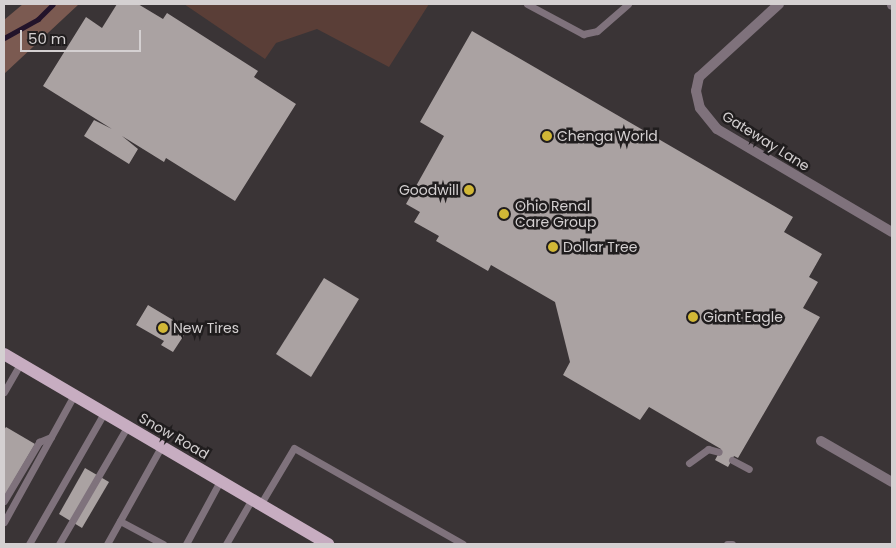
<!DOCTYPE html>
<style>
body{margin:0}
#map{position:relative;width:896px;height:548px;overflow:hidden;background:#3a3436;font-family:Poppins,sans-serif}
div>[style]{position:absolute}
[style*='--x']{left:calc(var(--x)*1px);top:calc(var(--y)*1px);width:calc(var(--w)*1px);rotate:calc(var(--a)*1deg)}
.green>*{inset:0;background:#5a3e37}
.forest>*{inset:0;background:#7b5a51}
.stream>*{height:5px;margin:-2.5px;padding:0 2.5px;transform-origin:2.5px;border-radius:2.5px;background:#22132a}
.building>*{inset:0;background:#aaa2a2}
.lane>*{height:7px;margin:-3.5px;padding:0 3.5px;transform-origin:3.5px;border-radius:3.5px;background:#7f727c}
.street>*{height:10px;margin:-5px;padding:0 5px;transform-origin:5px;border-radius:5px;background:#7f727c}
.primary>*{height:12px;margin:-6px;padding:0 6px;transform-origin:6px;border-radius:6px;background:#c7adc1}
.dots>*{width:14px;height:14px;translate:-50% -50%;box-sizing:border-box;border:2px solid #201d1e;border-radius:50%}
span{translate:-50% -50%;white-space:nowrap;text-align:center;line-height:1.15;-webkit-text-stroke:5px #201d1e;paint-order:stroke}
.poi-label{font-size:14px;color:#d4d0d1}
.left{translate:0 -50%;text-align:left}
.right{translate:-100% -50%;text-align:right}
.street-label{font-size:14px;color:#d4d0d1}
.frame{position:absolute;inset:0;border:5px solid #d4d0d1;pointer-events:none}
.scale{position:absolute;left:20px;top:30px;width:121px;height:22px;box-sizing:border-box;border:2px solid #d4d0d1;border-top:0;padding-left:6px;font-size:15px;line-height:18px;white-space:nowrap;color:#d4d0d1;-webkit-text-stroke:4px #201d1e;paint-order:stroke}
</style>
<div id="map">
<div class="green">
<div style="clip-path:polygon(184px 4px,429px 4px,389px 67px,317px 29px,276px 43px,265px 59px)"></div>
</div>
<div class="forest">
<div style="clip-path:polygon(23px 4px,79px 4px,4px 74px,4px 20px)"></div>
</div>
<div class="stream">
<div style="--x:4;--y:38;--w:39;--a:-29"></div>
<div style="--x:38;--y:19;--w:21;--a:-45"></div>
</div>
<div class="building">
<div style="clip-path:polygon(117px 4px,138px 4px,163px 19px,167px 13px,258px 71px,254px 77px,296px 104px,235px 201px,166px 158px,164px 162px,122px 136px,138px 149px,129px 164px,84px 136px,94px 120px,112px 129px,43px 86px,86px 17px,102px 28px)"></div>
<div style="clip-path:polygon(472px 31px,793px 217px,784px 232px,822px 254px,809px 277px,818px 282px,803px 308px,820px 317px,738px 458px,734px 456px,728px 467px,715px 460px,721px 449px,649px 407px,640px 420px,563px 375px,570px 362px,555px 302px,491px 265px,488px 271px,436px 241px,439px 236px,414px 222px,420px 212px,406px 204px,444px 136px,420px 122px)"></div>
<div style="clip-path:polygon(324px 278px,359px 299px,311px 377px,276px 354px)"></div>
<div style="clip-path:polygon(148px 305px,188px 329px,173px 352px,161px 345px,164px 341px,136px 325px)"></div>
<div style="clip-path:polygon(6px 427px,35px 444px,4px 497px,4px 430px)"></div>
<div style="clip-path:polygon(85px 468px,109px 482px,82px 528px,59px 514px)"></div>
</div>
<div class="lane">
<div style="--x:527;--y:4;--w:64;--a:28.2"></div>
<div style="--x:583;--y:34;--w:14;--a:-12"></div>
<div style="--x:597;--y:31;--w:41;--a:-41.1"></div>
<div style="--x:4;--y:392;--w:32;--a:-60"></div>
<div style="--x:732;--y:460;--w:19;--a:28"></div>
<div style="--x:689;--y:463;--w:24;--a:-36"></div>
<div style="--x:708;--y:449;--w:11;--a:15"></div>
<div style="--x:4;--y:501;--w:69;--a:-59.3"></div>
<div style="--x:39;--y:442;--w:13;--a:-23"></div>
<div style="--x:260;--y:505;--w:66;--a:-59.2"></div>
<div style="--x:294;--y:448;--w:194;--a:29.6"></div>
<div style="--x:120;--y:521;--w:49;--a:28.1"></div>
<div style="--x:4;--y:522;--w:145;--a:-61.1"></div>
<div style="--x:29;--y:544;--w:151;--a:-60.2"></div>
<div style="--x:59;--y:544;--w:135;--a:-59.8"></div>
<div style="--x:107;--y:544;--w:111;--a:-60.9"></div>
<div style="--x:186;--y:544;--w:72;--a:-61.6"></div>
<div style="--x:226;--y:544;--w:52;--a:-60"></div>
<div style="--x:727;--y:544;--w:5;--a:0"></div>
</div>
<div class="street">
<div style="--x:779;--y:4;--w:108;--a:137.6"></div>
<div style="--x:699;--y:77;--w:14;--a:102"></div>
<div style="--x:696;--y:91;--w:17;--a:77"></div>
<div style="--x:700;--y:108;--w:27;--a:51"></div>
<div style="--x:717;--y:129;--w:203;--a:30.5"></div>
<div style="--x:892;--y:4;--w:1;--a:90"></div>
<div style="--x:821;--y:441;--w:82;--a:30"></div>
</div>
<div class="primary">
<div style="--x:4;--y:354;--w:376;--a:30.4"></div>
</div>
<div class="dots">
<div style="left:547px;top:136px;background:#d1b736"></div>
<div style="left:469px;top:190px;background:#d1b736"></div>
<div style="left:504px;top:214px;background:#d1b736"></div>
<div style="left:553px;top:247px;background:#d1b736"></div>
<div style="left:693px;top:317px;background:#d1b736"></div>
<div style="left:163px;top:328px;background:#d1b736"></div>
</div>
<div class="poi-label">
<span class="left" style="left:557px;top:136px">Chenga World</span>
<span class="right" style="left:459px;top:190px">Goodwill</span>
<span class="left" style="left:515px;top:214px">Ohio Renal<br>Care Group</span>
<span class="left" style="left:563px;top:247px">Dollar Tree</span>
<span class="left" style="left:703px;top:317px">Giant Eagle</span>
<span class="left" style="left:173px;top:328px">New Tires</span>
</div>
<div class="street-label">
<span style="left:766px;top:141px;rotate:32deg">Gateway Lane</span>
<span style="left:174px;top:436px;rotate:30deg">Snow Road</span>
</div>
<div class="frame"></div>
<div class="scale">50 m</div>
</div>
